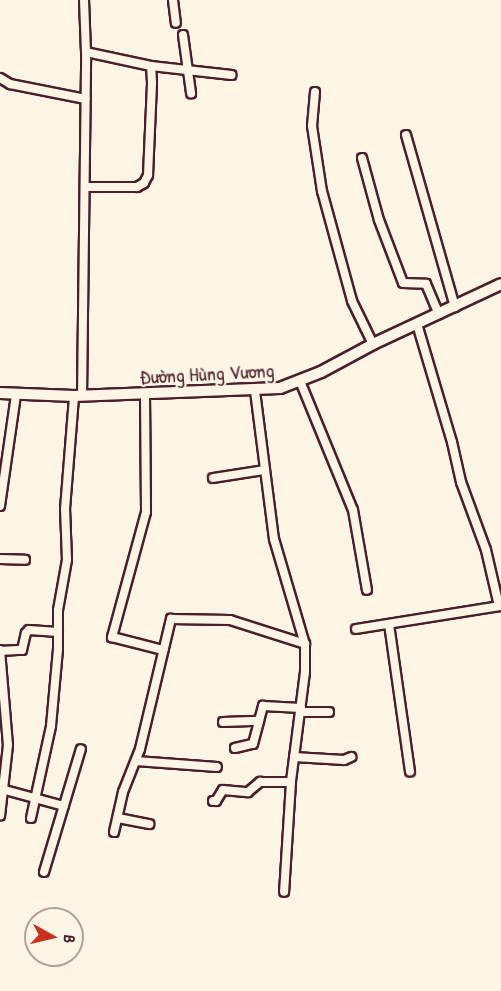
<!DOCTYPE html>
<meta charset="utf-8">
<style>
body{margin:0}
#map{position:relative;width:501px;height:991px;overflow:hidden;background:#fcf5e5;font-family:"Patrick Hand",sans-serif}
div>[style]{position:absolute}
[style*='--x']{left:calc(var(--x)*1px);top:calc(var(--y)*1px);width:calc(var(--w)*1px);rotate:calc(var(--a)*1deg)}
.roads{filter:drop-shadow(2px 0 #4a1f2b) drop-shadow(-2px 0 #4a1f2b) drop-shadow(0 2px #4a1f2b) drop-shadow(0 -2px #4a1f2b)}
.street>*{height:8px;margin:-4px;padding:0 4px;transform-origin:4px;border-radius:4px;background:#fcf5e5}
.secondary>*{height:10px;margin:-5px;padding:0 5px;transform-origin:5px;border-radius:5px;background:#fcf5e5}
span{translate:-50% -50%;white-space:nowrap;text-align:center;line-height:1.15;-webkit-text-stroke:4.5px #fcf5e5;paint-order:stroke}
.street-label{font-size:20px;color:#4a1f2b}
.north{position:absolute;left:24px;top:907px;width:60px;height:60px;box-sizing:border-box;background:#fcf5e5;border:2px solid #b59f9b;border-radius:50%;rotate:98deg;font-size:16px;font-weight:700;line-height:24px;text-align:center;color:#4a1f2b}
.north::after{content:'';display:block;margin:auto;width:21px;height:27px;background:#c8321e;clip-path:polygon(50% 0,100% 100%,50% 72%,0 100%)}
</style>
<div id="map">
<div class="roads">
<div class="street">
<div style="--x:173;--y:0;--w:23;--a:83"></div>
<div style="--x:183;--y:35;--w:59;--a:82.1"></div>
<div style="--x:151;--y:66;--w:81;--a:6.4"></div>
<div style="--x:0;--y:78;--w:12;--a:31"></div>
<div style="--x:10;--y:84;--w:77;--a:11.2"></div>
<div style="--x:315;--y:92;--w:34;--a:95"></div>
<div style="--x:312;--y:126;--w:66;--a:81.3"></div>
<div style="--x:322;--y:191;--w:114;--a:74.7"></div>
<div style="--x:352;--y:301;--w:48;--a:64"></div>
<div style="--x:406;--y:135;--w:179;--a:74.1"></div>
<div style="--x:362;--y:158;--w:64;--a:74.7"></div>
<div style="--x:379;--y:220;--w:67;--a:69.1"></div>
<div style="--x:403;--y:283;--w:23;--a:2"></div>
<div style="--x:426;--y:284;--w:33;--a:67"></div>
<div style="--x:85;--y:187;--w:52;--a:0"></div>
<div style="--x:137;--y:187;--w:8;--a:-30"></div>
<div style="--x:144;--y:183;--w:9;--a:-63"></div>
<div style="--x:148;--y:175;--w:92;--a:-87.5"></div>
<div style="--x:152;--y:83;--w:17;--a:-93"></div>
<div style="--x:151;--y:66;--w:66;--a:-167.8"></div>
<div style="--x:417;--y:324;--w:123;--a:73.5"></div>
<div style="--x:452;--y:442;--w:41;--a:77.3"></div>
<div style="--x:461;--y:482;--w:72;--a:69.8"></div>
<div style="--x:486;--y:550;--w:57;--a:76.9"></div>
<div style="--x:499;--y:606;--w:2;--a:-27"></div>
<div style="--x:300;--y:381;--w:139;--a:67.7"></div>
<div style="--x:353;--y:510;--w:81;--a:80.1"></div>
<div style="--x:255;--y:391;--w:149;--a:82.7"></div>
<div style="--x:274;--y:539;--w:109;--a:73.6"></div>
<div style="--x:305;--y:644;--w:28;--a:90"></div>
<div style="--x:305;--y:672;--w:111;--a:97.3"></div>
<div style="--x:291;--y:782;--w:110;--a:93.6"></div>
<div style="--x:145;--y:395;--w:117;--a:89.5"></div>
<div style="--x:146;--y:512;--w:130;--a:105.2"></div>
<div style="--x:112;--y:637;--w:53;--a:14.3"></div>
<div style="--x:82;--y:396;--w:344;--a:-89.3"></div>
<div style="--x:86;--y:52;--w:52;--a:-92.2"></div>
<div style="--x:213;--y:478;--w:52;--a:-8.9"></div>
<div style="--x:0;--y:506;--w:112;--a:-81.8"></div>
<div style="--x:0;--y:559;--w:25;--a:2"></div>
<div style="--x:389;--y:624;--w:149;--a:81.9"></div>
<div style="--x:356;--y:629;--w:145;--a:-9.1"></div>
<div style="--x:0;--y:650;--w:95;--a:85.2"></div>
<div style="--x:8;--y:745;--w:71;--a:96.4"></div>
<div style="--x:0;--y:651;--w:22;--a:-3"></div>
<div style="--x:22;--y:650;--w:17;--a:-77"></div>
<div style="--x:26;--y:633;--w:4;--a:-45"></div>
<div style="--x:29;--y:630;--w:29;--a:4"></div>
<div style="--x:300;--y:712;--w:29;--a:0"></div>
<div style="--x:223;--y:722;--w:36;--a:-2"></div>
<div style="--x:259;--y:721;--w:16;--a:-75"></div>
<div style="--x:263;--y:706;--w:38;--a:3"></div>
<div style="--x:235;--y:748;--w:18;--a:-13"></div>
<div style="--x:253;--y:744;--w:24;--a:-75"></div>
<div style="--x:294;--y:757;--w:50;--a:3.4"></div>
<div style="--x:344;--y:760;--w:8;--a:-23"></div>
<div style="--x:136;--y:761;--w:81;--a:4.2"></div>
<div style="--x:5;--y:790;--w:61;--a:15.2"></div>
<div style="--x:213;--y:801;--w:3;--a:0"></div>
<div style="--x:216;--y:801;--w:13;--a:-58"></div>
<div style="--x:223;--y:790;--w:25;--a:5"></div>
<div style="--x:248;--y:792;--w:16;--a:-40"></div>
<div style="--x:260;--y:782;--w:31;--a:0"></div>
<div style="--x:31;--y:818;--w:94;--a:-77.7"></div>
<div style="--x:51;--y:726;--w:77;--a:-84.8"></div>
<div style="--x:58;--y:649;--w:39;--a:-90"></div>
<div style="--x:58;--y:610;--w:51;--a:-79.8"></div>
<div style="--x:67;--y:560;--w:51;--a:-92.2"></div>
<div style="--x:65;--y:509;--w:113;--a:-85.4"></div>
<div style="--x:118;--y:818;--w:32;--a:11"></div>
<div style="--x:114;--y:832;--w:41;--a:-77.3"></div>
<div style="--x:123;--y:792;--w:46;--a:-68.4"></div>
<div style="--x:140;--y:749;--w:134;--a:-76.6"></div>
<div style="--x:171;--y:619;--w:59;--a:1"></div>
<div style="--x:230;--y:620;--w:79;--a:17.7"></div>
<div style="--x:44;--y:872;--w:128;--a:-73.3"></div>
</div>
<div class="secondary">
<div style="--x:0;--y:393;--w:74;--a:2.3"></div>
<div style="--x:74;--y:396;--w:206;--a:-2.2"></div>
<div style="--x:280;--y:388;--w:44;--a:-21.3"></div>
<div style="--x:321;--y:372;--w:59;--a:-28.3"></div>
<div style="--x:373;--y:344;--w:141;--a:-25.1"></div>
</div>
</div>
<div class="street-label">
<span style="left:207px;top:373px;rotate:-3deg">Đường Hùng Vương</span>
</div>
<div class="north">B</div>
</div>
